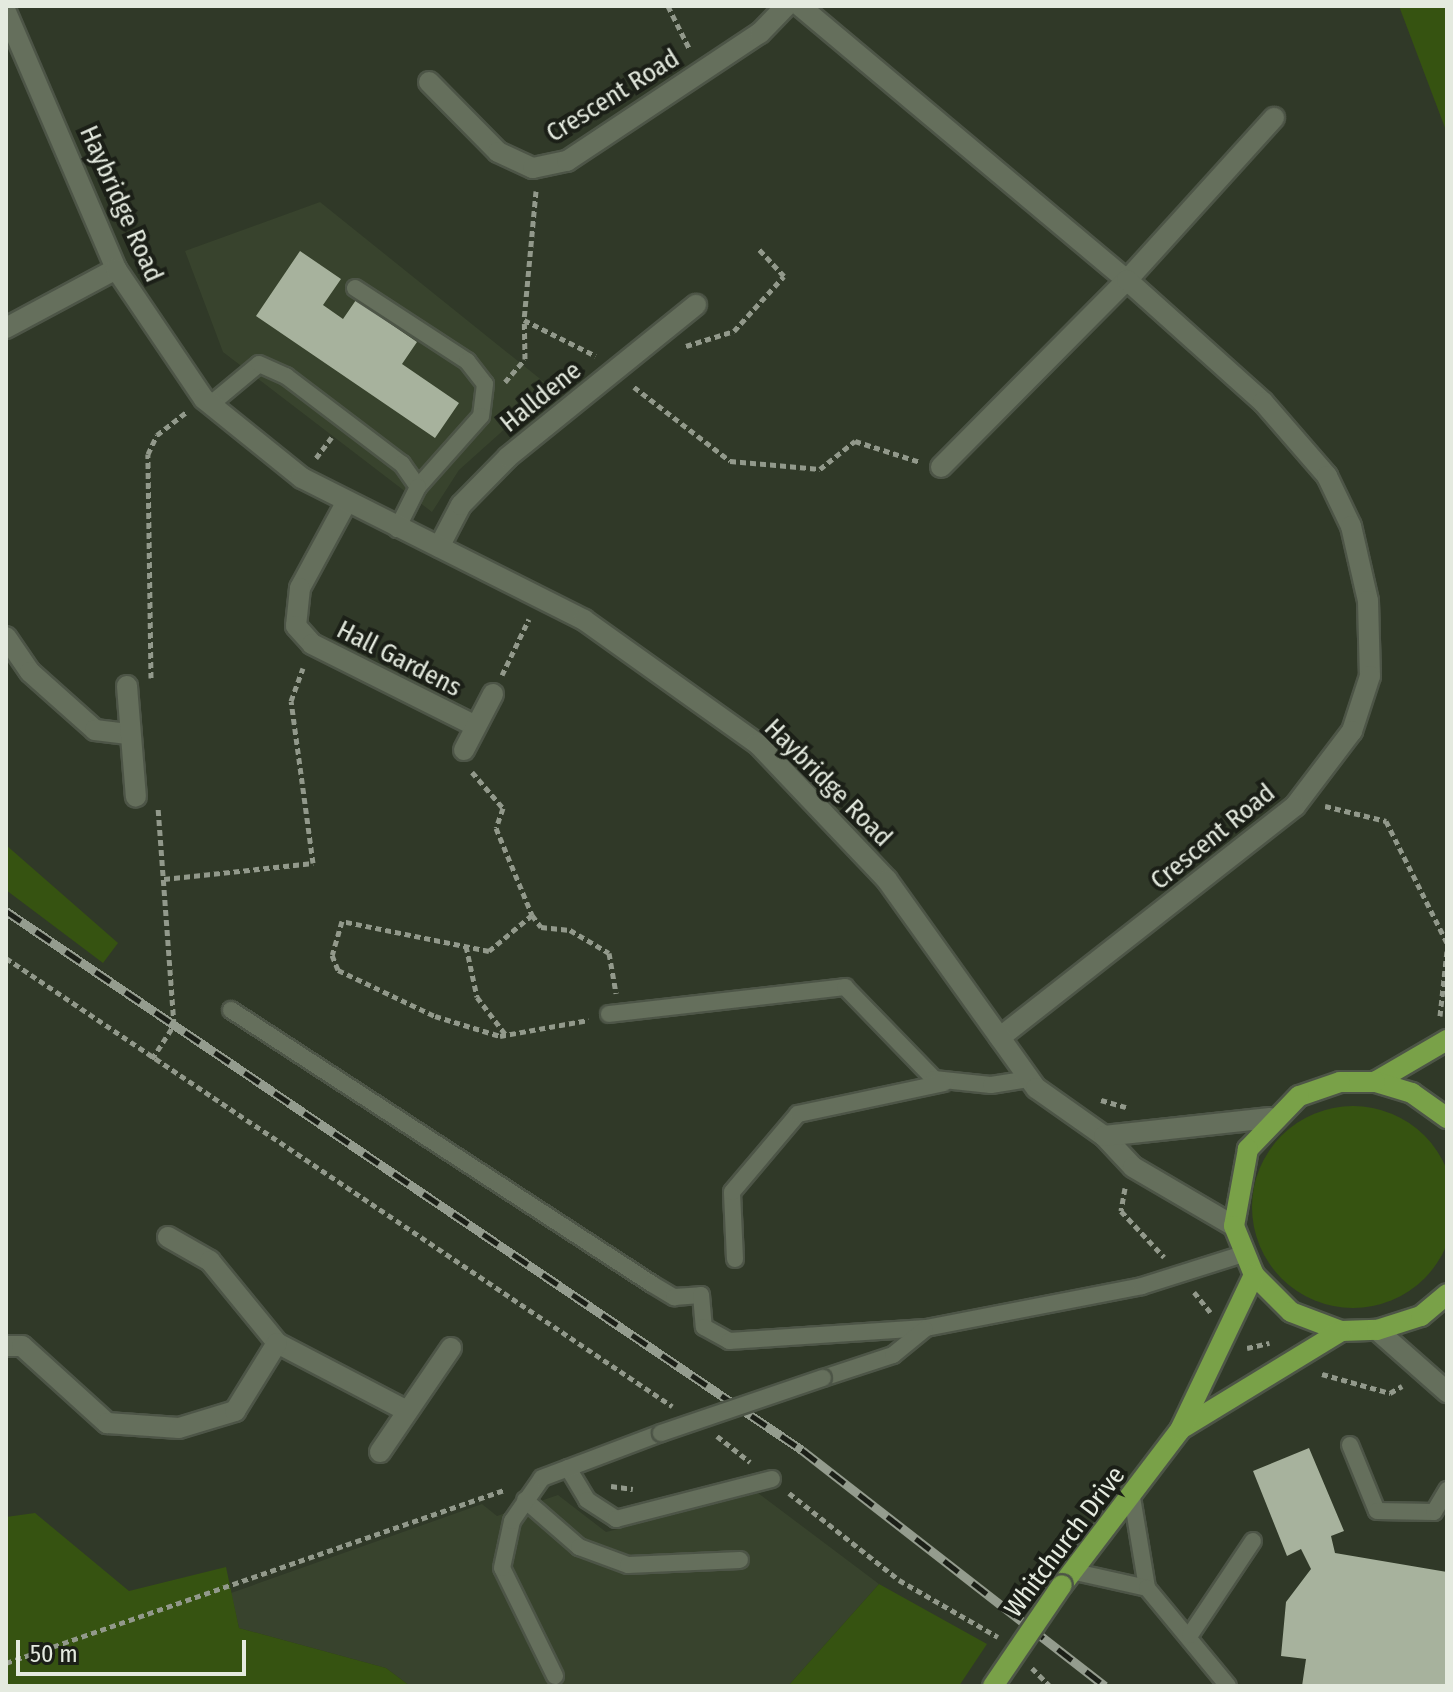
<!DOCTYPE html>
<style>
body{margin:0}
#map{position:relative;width:1453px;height:1692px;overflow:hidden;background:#303928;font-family:"Fira Sans Condensed",sans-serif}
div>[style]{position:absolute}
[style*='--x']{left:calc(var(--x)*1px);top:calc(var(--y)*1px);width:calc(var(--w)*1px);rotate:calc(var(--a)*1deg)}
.built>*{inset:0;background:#38432d}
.green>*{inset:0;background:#365311}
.round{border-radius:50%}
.building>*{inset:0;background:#a7b29d}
.path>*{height:5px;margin-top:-2.5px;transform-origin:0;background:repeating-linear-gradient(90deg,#92998b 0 6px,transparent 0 10px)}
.roads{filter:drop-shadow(2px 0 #4d5547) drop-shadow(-2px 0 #4d5547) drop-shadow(0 2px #4d5547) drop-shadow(0 -2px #4d5547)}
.service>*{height:16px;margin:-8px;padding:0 8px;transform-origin:8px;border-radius:8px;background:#656f5c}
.minor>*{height:20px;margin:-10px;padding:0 10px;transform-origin:10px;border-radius:10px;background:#656f5c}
.tertiary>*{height:20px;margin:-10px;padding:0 10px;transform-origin:10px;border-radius:10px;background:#656f5c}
.primary>*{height:20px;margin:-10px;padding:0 10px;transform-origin:10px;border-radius:10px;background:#79a148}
.rail>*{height:9px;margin-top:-4.5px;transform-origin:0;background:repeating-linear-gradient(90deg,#1b1f17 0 18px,#949c8e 0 36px);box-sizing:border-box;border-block:2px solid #949c8e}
.bridges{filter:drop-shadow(2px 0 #4d5547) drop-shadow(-2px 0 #4d5547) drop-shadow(0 2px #4d5547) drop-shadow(0 -2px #4d5547)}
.service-bridge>*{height:16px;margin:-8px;padding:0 8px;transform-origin:8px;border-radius:8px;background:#656f5c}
.primary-bridge>*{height:20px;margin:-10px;padding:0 10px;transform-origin:10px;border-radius:10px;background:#79a148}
span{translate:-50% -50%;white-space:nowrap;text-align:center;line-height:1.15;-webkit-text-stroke:8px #1b1f17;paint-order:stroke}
.street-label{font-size:26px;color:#e4eadf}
.frame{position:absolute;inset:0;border:8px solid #e4eadf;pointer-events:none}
.scale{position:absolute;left:16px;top:1640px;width:230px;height:36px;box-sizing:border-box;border:4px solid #e4eadf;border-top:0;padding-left:10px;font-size:24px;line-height:28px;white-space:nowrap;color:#e4eadf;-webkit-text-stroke:6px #1b1f17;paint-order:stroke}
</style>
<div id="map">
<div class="built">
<div style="clip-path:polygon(320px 202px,544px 382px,547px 391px,459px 470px,432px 512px,223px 352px,185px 251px)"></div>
<div style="clip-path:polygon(758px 1493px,879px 1584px,788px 1686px,410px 1686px,386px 1668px,239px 1628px,231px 1593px,482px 1504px,497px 1516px,558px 1495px,606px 1532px)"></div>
</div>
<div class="green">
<div style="clip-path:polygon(1399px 6px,1447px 6px,1447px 133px)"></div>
<div style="clip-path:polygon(6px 845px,118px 943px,103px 963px,6px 890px)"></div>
<div class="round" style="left:1252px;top:1106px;width:202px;height:202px"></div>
<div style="clip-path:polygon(35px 1513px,129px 1591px,226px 1567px,239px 1628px,386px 1668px,410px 1686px,6px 1686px,6px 1517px)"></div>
<div style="clip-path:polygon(879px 1584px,987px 1644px,959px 1686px,788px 1686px)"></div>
</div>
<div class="building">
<div style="clip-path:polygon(300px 251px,341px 279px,323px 305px,343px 319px,356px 300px,417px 342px,402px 364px,459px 403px,435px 438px,256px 316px)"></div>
<div style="clip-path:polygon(1309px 1448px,1344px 1531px,1331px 1536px,1335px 1553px,1447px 1572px,1447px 1686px,1302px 1686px,1306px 1659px,1281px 1656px,1286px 1602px,1311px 1569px,1301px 1549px,1287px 1556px,1253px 1471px)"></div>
</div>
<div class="path">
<div style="--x:668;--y:6;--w:49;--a:63.4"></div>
<div style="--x:536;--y:191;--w:130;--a:95.3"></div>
<div style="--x:524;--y:320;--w:80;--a:26.6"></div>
<div style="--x:686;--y:346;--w:50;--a:-17.4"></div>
<div style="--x:734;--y:331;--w:74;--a:-47.7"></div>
<div style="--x:784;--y:276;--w:37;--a:-133"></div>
<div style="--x:505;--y:382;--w:30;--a:-49"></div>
<div style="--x:525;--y:359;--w:39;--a:-91"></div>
<div style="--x:634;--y:387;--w:121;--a:37.6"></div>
<div style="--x:730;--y:461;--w:90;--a:5.1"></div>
<div style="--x:820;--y:469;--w:45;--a:-38.7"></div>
<div style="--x:855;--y:441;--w:68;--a:17.9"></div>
<div style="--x:316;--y:458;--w:26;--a:-53"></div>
<div style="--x:502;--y:675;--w:62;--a:-64.3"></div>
<div style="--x:151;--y:678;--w:224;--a:-90.8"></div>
<div style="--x:148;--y:454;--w:21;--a:-65"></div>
<div style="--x:157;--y:435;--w:37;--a:-38"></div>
<div style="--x:472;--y:772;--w:48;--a:49.3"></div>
<div style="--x:503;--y:808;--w:21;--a:109"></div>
<div style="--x:496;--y:828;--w:94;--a:67.5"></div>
<div style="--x:532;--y:915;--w:56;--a:140.1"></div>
<div style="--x:489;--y:951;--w:150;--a:-168.5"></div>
<div style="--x:342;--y:921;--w:35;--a:106"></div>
<div style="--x:332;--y:955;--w:16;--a:68"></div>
<div style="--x:338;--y:970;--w:107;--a:25.4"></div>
<div style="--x:435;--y:1016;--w:68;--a:17.1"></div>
<div style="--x:500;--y:1036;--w:90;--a:-10.2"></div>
<div style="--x:1325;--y:806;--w:63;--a:13.8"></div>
<div style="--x:1386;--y:821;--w:136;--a:63.4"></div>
<div style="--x:164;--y:879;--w:150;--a:-6.1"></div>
<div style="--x:313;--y:863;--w:163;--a:-97.7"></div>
<div style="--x:291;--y:701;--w:35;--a:-70"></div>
<div style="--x:532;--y:915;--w:15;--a:53"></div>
<div style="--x:541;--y:927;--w:29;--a:6"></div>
<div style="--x:570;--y:930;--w:45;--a:30.5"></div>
<div style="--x:609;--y:953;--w:41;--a:80.1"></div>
<div style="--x:466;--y:946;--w:52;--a:77.8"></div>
<div style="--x:477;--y:997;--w:48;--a:52.7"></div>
<div style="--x:6;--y:958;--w:803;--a:33.93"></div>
<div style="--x:1440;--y:1016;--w:65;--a:-83.9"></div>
<div style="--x:152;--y:1059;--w:40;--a:-57.1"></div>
<div style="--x:174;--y:1025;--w:219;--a:-94.2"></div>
<div style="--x:1101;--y:1100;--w:26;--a:16"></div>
<div style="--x:1125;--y:1188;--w:23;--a:100"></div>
<div style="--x:1121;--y:1211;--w:63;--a:46.9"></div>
<div style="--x:1194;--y:1292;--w:26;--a:51"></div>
<div style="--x:1247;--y:1348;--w:23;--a:-13"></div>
<div style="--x:1322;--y:1374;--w:71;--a:15.6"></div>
<div style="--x:1390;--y:1393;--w:14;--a:-30"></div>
<div style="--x:717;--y:1436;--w:42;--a:38.2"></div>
<div style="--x:611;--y:1486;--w:22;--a:8"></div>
<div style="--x:789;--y:1493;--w:140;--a:38.3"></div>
<div style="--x:899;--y:1580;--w:114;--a:29.9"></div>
<div style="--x:6;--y:1663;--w:527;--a:-19.16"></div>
<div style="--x:1032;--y:1668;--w:25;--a:45"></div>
</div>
<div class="roads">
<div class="service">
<div style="--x:355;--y:288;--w:134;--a:33.1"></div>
<div style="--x:467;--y:361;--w:29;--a:52"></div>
<div style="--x:485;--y:384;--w:32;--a:97"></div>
<div style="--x:481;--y:416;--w:95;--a:131.6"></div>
<div style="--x:211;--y:404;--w:62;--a:-39.8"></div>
<div style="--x:259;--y:364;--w:30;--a:24"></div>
<div style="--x:286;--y:376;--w:146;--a:37.2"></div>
<div style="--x:402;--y:464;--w:28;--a:55"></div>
<div style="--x:418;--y:487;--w:47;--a:116.6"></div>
<div style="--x:231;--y:1010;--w:502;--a:33.06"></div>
<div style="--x:652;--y:1284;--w:26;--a:31"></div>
<div style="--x:674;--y:1297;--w:27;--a:-4"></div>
<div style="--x:701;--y:1295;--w:32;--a:85"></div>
<div style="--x:704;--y:1327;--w:29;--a:29"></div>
<div style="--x:729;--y:1341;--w:197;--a:-3.8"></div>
<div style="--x:926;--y:1328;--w:220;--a:-11"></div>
<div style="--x:1142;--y:1286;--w:106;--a:-17.6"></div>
<div style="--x:609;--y:1014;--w:238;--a:-6.5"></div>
<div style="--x:845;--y:987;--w:128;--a:45.9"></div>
<div style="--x:934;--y:1079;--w:57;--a:6"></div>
<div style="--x:991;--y:1085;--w:36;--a:-9"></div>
<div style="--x:735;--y:1259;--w:67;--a:-92.6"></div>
<div style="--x:732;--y:1192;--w:102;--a:-49.8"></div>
<div style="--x:798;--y:1114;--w:149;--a:-12"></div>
<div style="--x:823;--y:1378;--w:74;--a:-18.2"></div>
<div style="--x:893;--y:1355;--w:41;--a:-39.1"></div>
<div style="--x:1350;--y:1445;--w:71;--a:67.8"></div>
<div style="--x:1377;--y:1511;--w:57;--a:1"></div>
<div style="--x:1434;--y:1512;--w:26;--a:-59"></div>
<div style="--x:568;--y:1468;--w:37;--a:59"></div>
<div style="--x:587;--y:1500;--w:35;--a:33"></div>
<div style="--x:616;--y:1519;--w:161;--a:-14.4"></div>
<div style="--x:1132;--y:1497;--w:92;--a:80.6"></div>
<div style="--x:525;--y:1500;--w:72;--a:41"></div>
<div style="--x:579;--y:1547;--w:52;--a:20.2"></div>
<div style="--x:628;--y:1565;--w:112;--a:-2.6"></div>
<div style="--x:1071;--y:1571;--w:78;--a:12.6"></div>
<div style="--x:1147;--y:1588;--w:127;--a:50.4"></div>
<div style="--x:1190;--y:1635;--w:113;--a:-56.2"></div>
<div style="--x:555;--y:1676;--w:120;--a:-116.1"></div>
<div style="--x:502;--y:1568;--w:48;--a:-78"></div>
<div style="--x:512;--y:1521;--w:52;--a:-55.1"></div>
<div style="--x:542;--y:1478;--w:127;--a:-20.7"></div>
</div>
<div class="minor">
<div style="--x:800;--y:6;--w:427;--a:40"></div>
<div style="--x:1127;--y:280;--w:219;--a:-47.8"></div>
<div style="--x:429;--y:82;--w:98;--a:45.4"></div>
<div style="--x:498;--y:152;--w:38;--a:25"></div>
<div style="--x:533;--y:168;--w:35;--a:-12"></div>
<div style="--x:567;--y:161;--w:232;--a:-33.6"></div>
<div style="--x:760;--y:33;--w:37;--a:-46"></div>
<div style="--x:6;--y:328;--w:125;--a:-28.2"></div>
<div style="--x:941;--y:467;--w:264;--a:-45.2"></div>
<div style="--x:1127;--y:280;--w:183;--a:41.9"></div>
<div style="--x:1263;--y:402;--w:98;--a:49.1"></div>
<div style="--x:1327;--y:476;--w:55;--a:64.4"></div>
<div style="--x:1351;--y:526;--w:77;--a:77.2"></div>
<div style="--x:1368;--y:601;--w:75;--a:88.5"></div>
<div style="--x:1370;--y:676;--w:58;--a:108.1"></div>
<div style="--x:1352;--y:731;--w:94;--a:127.2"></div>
<div style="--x:1295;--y:806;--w:375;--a:141.9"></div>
<div style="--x:346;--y:503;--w:97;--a:118.4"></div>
<div style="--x:300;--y:588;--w:38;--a:96"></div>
<div style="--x:296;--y:626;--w:24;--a:48"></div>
<div style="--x:312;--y:644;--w:183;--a:26.6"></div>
<div style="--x:439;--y:547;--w:47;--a:-62.4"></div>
<div style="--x:461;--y:505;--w:67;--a:-45.6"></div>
<div style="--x:508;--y:457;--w:242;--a:-39"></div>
<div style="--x:6;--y:637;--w:42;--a:55.6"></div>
<div style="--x:30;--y:672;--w:87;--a:41.7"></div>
<div style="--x:95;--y:730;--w:35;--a:7"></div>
<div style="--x:127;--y:686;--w:111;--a:85.4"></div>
<div style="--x:464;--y:750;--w:63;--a:-62.6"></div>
<div style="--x:168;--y:1237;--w:48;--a:29.7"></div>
<div style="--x:210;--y:1261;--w:106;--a:50.7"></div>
<div style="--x:277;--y:1343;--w:147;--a:27.6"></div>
<div style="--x:1377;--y:1330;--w:94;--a:41.5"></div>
<div style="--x:6;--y:1346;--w:16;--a:0"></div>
<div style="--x:22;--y:1346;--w:115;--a:42.2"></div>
<div style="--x:107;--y:1423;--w:72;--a:4"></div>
<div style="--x:179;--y:1428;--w:59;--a:-16.9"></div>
<div style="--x:235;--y:1411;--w:80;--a:-58.3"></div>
<div style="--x:380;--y:1452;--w:126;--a:-55.7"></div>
</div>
<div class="tertiary">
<div style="--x:6;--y:12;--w:280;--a:66.8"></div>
<div style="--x:116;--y:269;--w:157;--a:55.9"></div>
<div style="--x:204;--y:399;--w:126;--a:38.9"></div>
<div style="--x:302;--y:478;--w:316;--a:26.7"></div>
<div style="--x:584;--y:620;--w:214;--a:35.5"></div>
<div style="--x:758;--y:744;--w:187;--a:46.5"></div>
<div style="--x:887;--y:880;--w:256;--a:54.4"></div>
<div style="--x:1036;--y:1088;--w:83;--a:35.2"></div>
<div style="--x:1104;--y:1136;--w:42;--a:46.9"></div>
<div style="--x:1133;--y:1167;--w:117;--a:30.3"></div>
<div style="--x:1104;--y:1136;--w:167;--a:-6.2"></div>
</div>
<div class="primary">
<div style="--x:1375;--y:1082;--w:83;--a:-30.3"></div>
<div style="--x:1447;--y:1118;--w:43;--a:-144.5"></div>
<div style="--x:1412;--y:1093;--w:39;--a:-163"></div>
<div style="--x:1375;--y:1082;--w:35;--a:180"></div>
<div style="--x:1340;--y:1082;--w:43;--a:161.1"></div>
<div style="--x:1299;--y:1096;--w:74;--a:133.9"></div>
<div style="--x:1248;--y:1149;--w:78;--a:100.3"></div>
<div style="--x:1234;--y:1226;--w:53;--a:67.8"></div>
<div style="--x:1254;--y:1275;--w:52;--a:45"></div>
<div style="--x:1291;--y:1312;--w:53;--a:20.8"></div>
<div style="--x:1341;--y:1331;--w:36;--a:-2"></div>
<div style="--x:1377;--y:1330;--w:46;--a:-17.7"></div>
<div style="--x:1421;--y:1316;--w:34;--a:-40"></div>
<div style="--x:1184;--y:1427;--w:184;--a:-31.4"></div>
<div style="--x:1062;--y:1585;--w:195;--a:-52.7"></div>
<div style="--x:1180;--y:1430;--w:172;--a:-64.5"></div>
</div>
</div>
<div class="rail">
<div style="--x:6;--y:911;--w:961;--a:34.1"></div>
<div style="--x:802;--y:1450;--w:384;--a:37.9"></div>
</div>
<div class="bridges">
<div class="service-bridge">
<div style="--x:661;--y:1433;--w:171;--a:-18.8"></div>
</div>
<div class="primary-bridge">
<div style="--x:993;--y:1686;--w:122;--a:-55.7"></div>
</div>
</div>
<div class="street-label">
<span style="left:613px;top:96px;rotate:-32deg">Crescent Road</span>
<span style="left:121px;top:204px;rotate:66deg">Haybridge Road</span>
<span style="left:541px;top:397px;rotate:-39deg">Halldene</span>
<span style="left:399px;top:659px;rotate:27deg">Hall Gardens</span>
<span style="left:828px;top:783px;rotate:45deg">Haybridge Road</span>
<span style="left:1213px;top:837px;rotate:-39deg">Crescent Road</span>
<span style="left:1065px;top:1542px;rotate:-53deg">Whitchurch Drive</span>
</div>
<div class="frame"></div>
<div class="scale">50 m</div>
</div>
